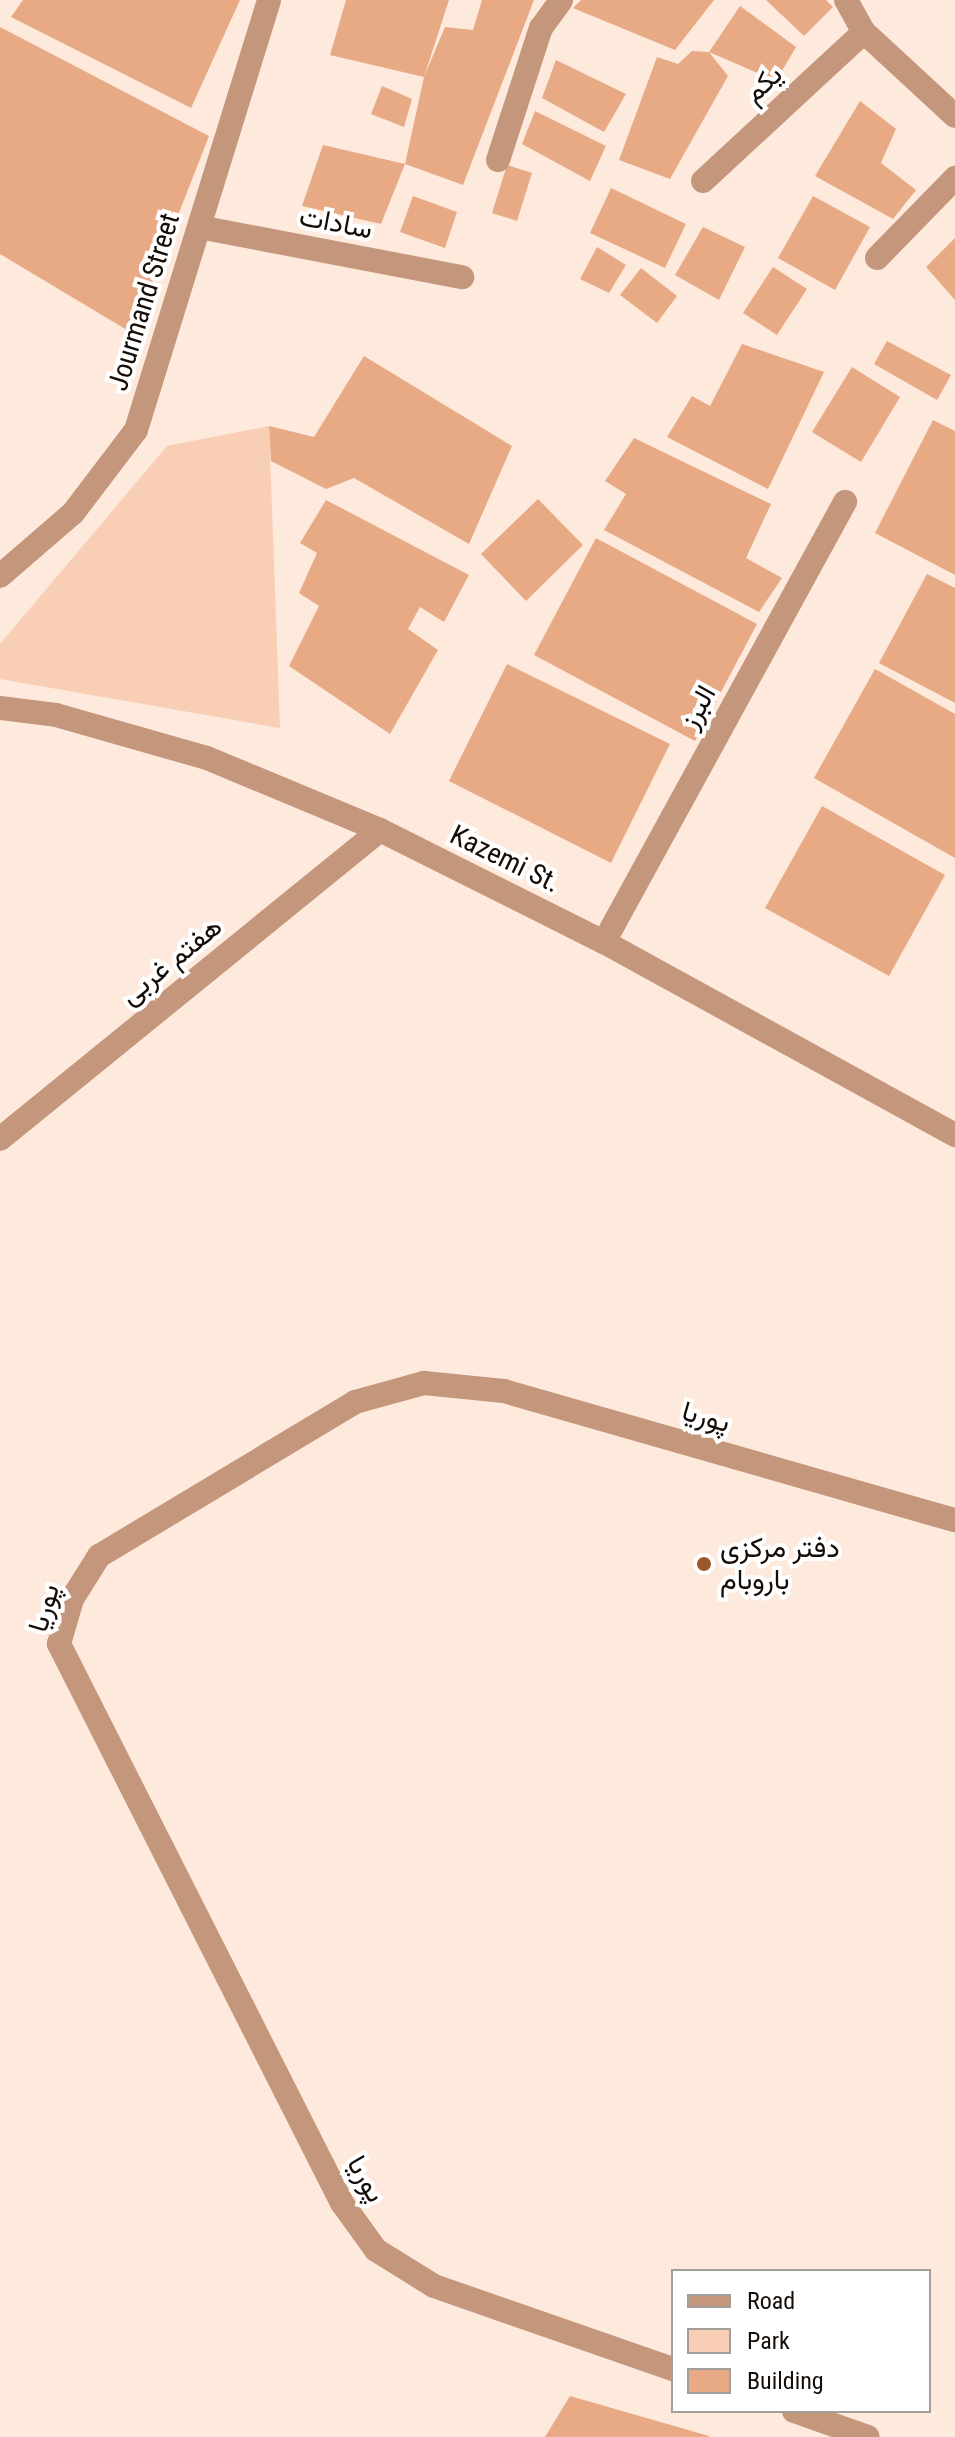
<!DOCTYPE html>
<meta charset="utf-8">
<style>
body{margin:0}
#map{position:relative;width:955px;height:2437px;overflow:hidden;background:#fee9dd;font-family:"Roboto Condensed",Vazirmatn,sans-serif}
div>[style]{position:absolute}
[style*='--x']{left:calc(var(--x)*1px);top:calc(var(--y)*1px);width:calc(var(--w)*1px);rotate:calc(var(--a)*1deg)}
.green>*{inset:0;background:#f8ceb5}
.building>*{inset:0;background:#e7aa85}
.lane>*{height:24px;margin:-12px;padding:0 12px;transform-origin:12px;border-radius:12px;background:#c4967b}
.street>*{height:24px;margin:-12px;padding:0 12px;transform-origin:12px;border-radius:12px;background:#c4967b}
.dots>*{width:22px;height:22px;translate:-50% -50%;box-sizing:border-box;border:4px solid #fff;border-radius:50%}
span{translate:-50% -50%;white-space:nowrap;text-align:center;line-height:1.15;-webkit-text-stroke:8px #fff;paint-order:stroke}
.street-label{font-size:28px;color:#140c07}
.poi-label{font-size:28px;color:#140c07}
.left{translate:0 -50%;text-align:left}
.legend{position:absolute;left:671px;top:2269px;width:260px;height:144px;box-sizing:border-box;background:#fff;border:2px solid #a19e9c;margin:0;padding:10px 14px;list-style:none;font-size:24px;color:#140c07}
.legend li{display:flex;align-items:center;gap:16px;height:40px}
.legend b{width:40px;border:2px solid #a19e9c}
</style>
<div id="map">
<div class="green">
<div style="clip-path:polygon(269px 426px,280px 728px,0 679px,0 644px,167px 446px)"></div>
</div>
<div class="building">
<div style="clip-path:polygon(23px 0,240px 0,191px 108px,11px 17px)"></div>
<div style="clip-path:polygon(346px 0,449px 0,424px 77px,445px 27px,473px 30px,482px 0,534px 0,463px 185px,405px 164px,424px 77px,330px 55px)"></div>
<div style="clip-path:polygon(581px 0,714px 0,675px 50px,573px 8px)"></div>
<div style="clip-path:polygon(766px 0,826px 0,833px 7px,804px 36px)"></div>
<div style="clip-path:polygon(740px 6px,796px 47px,776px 81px,709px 52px)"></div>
<div style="clip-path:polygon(0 27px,209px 136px,132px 333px,0 254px)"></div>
<div style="clip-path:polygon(692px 51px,709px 52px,728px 76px,670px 179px,619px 160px,657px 57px,678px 64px)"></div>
<div style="clip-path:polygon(556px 60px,626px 94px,604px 132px,542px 98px)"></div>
<div style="clip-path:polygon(382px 86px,412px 99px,404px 127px,371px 114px)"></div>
<div style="clip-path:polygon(860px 101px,896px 129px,881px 163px,916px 190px,893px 219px,815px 176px)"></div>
<div style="clip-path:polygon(535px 111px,606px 146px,590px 181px,522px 144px)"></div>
<div style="clip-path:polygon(323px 145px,405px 164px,381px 224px,302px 206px)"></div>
<div style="clip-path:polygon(507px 165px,532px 173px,517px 221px,492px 213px)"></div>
<div style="clip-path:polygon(611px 188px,686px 224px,665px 268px,590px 233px)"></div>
<div style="clip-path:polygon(413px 196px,457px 212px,445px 248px,400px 232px)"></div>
<div style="clip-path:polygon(813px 196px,870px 227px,835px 290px,778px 258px)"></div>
<div style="clip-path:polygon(703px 227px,745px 247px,719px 300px,675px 275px)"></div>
<div style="clip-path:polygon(955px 238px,955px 300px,926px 267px)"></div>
<div style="clip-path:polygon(597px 247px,626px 265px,609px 293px,580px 279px)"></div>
<div style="clip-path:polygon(773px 267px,807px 289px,777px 335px,743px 313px)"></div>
<div style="clip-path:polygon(641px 268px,677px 296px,657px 323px,620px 295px)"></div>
<div style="clip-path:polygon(887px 341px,951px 375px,937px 400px,874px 364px)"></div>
<div style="clip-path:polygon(742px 344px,824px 372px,768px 489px,667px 437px,692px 396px,710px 406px)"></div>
<div style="clip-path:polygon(364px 356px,512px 446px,469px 544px,354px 478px,326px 489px,271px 461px,269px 426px,314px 437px)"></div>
<div style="clip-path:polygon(852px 367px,900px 397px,861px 462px,812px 432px)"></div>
<div style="clip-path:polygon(933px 420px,955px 431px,955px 575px,875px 533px)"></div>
<div style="clip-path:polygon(634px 438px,771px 504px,746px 558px,782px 578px,759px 612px,604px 530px,626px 494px,605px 481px)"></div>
<div style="clip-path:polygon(538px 499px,583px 545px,526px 601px,481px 554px)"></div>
<div style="clip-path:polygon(326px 500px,469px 575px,444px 622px,420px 607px,408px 629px,438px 650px,390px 734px,289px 666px,319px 606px,299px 593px,317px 553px,300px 543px)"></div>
<div style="clip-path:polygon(596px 538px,757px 624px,695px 741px,534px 655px)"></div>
<div style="clip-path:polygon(927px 574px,955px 588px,955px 703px,879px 663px)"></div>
<div style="clip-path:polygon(507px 664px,670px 744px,611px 863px,449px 781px)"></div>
<div style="clip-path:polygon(875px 669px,955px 714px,955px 858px,814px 778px)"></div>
<div style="clip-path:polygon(822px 806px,945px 875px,889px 976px,765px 908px)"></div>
<div style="clip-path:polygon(570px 2396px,709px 2436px,709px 2437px,545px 2437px)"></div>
</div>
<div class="lane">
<div style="--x:434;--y:2286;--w:68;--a:-148.2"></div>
<div style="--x:376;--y:2250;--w:58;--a:-125.9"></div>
<div style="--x:342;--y:2203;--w:627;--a:-116.85"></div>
<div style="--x:59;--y:1644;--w:47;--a:-73.9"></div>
<div style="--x:72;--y:1599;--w:51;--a:-57.9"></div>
<div style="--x:99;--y:1556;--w:299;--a:-31"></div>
<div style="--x:355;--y:1402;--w:72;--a:-15.4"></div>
<div style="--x:424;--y:1383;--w:80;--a:5.7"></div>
<div style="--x:504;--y:1391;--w:469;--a:16"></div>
</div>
<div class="street">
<div style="--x:846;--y:0;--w:37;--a:61"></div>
<div style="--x:864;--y:32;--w:124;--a:42.7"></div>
<div style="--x:498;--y:160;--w:139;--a:-72"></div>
<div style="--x:541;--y:28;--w:34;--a:-54"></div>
<div style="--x:703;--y:181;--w:219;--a:-42.8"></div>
<div style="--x:199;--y:227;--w:268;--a:10.8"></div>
<div style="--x:877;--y:258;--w:112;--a:-45.7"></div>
<div style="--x:0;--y:576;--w:96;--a:-40.8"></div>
<div style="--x:73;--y:513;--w:104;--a:-52.8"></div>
<div style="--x:136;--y:430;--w:450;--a:-72.8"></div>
<div style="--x:0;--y:708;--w:56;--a:7.1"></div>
<div style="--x:56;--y:715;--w:157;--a:15.9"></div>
<div style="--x:207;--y:758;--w:187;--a:22.6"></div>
<div style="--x:380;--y:830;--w:250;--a:26.6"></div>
<div style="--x:604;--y:942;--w:401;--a:28.8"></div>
<div style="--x:604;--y:942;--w:502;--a:-61.29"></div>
<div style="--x:0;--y:1139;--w:490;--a:-39.1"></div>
<div style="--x:434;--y:2286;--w:253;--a:19.2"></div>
<div style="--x:794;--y:2411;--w:78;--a:19.4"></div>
</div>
<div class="dots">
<div style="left:704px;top:1564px;background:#9c582a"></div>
</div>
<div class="street-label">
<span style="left:763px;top:84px;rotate:-43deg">یکم</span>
<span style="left:336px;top:223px;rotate:11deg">سادات</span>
<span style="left:144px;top:302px;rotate:-73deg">Jourmand Street</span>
<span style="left:698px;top:707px;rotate:-61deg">البرز</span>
<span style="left:505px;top:859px;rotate:26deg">Kazemi St.</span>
<span style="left:171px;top:961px;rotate:-39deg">هفتم غربی</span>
<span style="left:706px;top:1417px;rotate:16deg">پوریا</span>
<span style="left:44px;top:1608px;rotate:-74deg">پوریا</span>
<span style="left:366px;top:2179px;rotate:60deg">پوریا</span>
</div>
<div class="poi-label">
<span class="left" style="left:720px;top:1564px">دفتر مرکزی<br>باروبام</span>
</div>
<ul class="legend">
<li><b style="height:10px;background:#c4967b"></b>Road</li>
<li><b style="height:22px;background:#f8ceb5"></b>Park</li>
<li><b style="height:22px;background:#e7aa85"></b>Building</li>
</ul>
</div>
